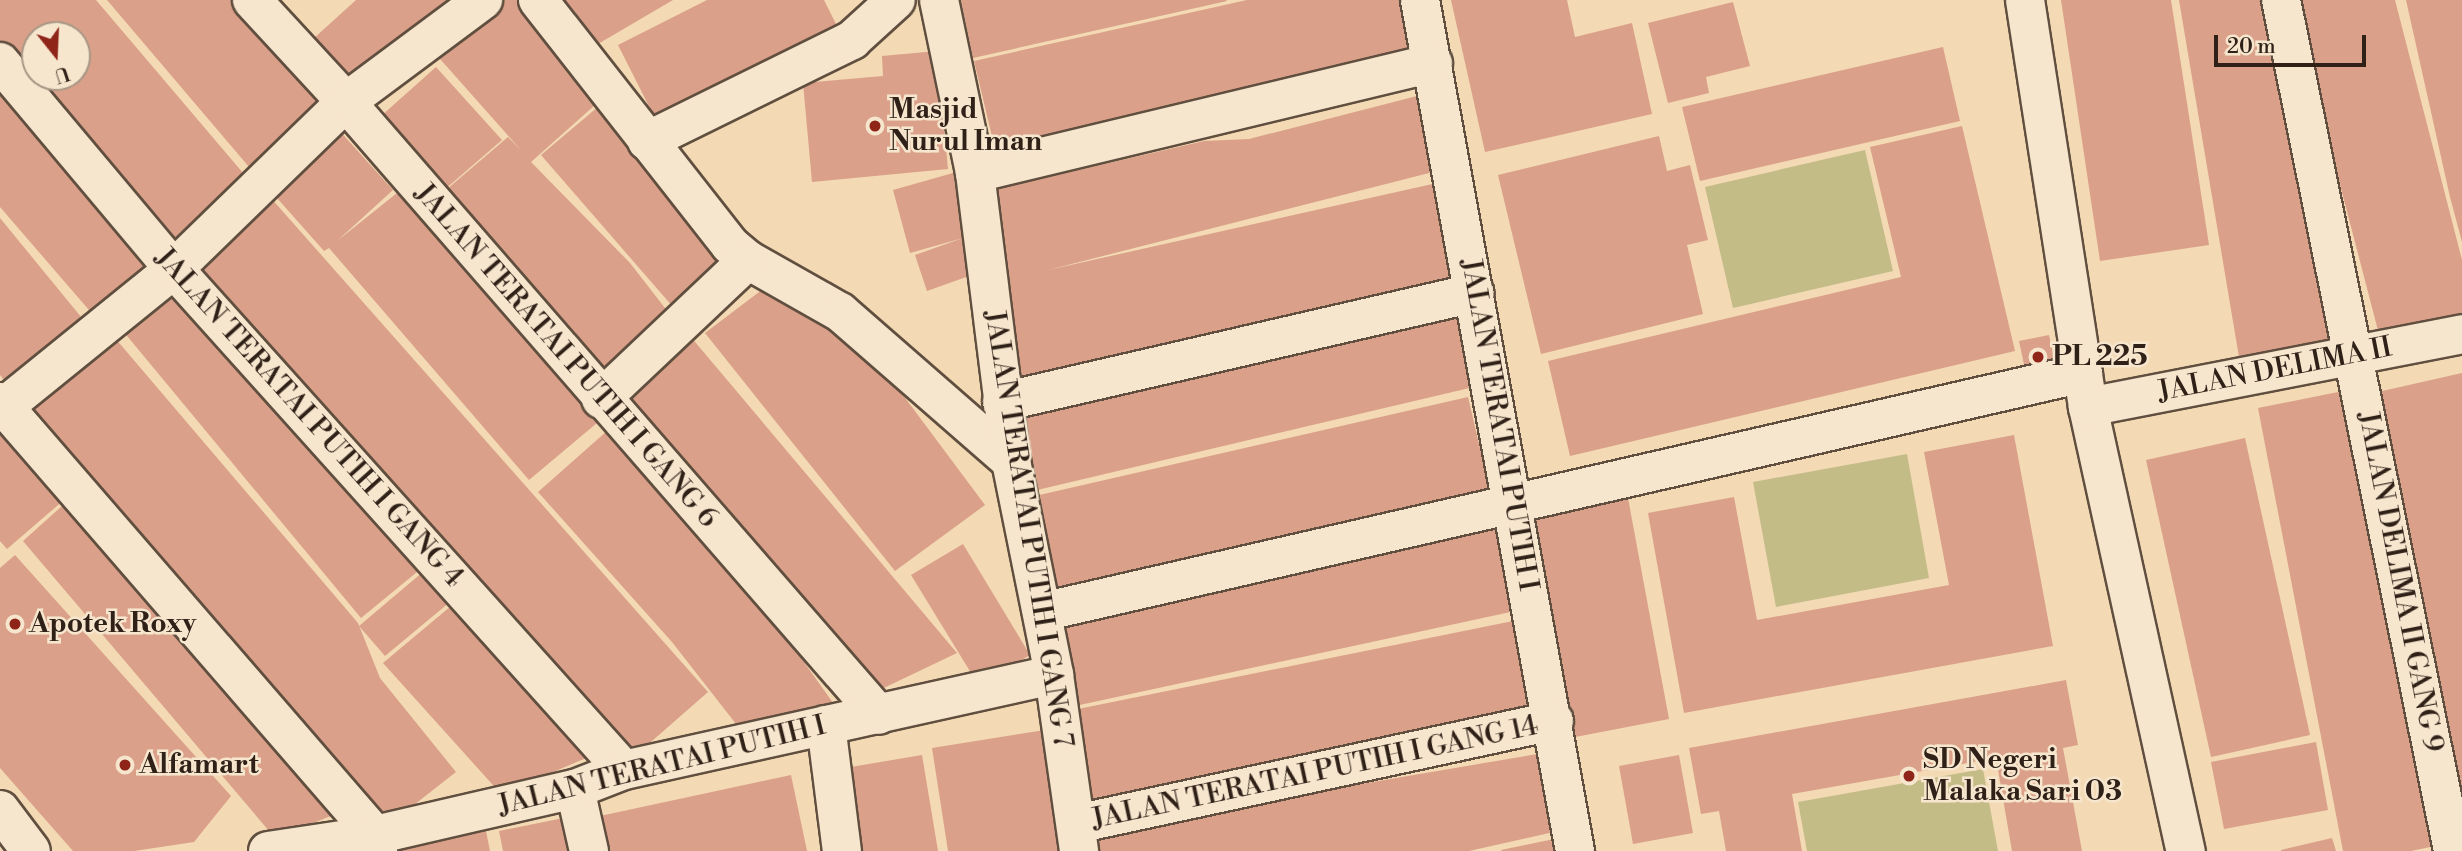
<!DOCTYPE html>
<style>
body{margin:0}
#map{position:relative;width:2462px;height:851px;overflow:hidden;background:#f3d9b4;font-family:"Libre Bodoni",serif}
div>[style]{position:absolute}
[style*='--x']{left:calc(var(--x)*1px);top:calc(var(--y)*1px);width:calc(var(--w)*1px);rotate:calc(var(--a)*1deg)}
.green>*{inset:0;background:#c3bc87}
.building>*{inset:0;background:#daa089}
.roads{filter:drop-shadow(2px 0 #604f3f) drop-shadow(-2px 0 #604f3f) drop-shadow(0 2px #604f3f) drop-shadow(0 -2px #604f3f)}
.minor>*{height:38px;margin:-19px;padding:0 19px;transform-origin:19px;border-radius:19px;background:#f7e6ce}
.dots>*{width:19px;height:19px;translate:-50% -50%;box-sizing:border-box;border:4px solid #f7e6ce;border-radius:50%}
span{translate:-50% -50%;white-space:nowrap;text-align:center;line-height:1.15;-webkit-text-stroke:5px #f7e6ce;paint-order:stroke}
.poi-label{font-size:28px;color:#2f2118;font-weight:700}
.left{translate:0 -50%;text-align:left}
.street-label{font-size:28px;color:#2f2118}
.north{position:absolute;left:21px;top:21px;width:70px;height:70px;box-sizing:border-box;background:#f7e6ce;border:2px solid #a79785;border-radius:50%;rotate:162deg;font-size:19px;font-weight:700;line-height:28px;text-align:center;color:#2f2118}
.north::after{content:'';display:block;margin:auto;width:24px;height:32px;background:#8f2418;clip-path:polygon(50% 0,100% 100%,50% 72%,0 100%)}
.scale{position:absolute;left:2214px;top:35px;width:152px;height:32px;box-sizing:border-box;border:4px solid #2f2118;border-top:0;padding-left:9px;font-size:21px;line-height:24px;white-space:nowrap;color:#2f2118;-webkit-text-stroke:5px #f7e6ce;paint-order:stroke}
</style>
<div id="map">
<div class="green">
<div style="clip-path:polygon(1865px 150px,1893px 271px,1733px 308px,1705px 187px)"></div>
<div style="clip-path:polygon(1907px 454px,1929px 578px,1776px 607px,1753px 482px)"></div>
<div style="clip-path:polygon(1983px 769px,1998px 851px,1807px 851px,1798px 802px)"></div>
</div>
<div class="building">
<div style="clip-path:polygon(evenodd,0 0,96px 0,249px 180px,170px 246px,0 47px,0 0,35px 35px,77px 35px,77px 77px,35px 77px,35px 35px)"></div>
<div style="clip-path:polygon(107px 0,231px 0,327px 113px,255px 174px)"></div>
<div style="clip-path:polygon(356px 0,453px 0,356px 87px,313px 39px)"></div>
<div style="clip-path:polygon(492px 0,517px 0,604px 97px,531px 162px,630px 263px,672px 317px,605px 385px,433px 201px,508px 137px,521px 150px,433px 51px)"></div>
<div style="clip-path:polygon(548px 0,673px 0,586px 51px)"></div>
<div style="clip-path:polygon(707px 0,824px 0,843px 38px,661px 130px,618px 45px)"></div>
<div style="clip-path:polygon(961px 0,1226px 0,1227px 1px,973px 58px)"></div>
<div style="clip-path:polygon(1247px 0,1402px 0,1415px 58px,996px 153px,974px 61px)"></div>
<div style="clip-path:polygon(1451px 0,1567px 0,1575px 37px,1632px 23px,1652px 114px,1485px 152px)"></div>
<div style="clip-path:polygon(2061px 0,2171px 0,2209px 245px,2100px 261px)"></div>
<div style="clip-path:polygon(2179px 0,2277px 0,2337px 353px,2241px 369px)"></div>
<div style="clip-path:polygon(2292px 0,2395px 0,2462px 260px,2462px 321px,2381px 342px)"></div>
<div style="clip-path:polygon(2406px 0,2462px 0,2462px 242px,2450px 197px)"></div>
<div style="clip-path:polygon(1733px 2px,1750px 66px,1706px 77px,1709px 93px,1668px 103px,1648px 23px)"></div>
<div style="clip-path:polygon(1943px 47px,1960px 121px,1700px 181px,1682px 107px)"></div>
<div style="clip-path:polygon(937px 51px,948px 169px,812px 182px,803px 83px,883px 76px,882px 56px)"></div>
<div style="clip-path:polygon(436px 67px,502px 140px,436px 197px,371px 125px)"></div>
<div style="clip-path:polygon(0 74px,161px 261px,95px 317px,0 207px)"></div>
<div style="clip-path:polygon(1417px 96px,1437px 171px,1048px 270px,1437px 183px,1460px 287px,1020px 387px,984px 192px,1204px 141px,1249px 139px)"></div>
<div style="clip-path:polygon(599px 106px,737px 266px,680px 315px,541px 155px)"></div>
<div style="clip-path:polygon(1962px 126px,2015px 351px,1570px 456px,1548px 361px,1901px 277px,1870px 147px)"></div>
<div style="clip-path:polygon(337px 128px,393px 190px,337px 241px,397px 193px,597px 423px,529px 480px,329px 248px,324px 251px,269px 189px)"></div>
<div style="clip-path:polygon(1659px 136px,1667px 171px,1690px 165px,1708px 240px,1687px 245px,1703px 314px,1541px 354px,1498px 175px)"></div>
<div style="clip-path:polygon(953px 173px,983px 271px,927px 291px,915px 255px,963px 238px,910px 253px,893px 190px)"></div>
<div style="clip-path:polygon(270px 197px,708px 692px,628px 762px,190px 266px)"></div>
<div style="clip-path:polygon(0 218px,86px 323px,9px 386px,0 375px)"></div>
<div style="clip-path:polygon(780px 276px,891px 379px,985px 505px,895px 571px,705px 333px)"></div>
<div style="clip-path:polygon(175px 280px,428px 563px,361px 618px,118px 325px)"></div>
<div style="clip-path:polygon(1459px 305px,1478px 386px,1033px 491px,1013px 410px)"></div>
<div style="clip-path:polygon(109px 331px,358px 623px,380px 678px,456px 772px,387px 826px,23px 403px)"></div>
<div style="clip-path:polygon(2049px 335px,2057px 372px,2027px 379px,2019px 341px)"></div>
<div style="clip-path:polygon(690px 336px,744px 400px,957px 653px,869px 695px,616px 398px)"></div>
<div style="clip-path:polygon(2462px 373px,2462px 822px,2369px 394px)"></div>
<div style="clip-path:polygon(2353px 389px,2440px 845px,2411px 851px,2343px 851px,2258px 408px)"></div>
<div style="clip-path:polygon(1468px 397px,1491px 495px,1057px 595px,1035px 496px)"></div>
<div style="clip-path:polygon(0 422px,72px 493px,7px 549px,0 541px)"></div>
<div style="clip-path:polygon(607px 431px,769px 613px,836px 707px,747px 738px,672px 642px,538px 492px)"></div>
<div style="clip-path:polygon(2014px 435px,2053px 646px,1684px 713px,1648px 513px,1734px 497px,1757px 620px,1949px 585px,1924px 452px)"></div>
<div style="clip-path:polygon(2245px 438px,2310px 735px,2211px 757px,2146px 460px)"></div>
<div style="clip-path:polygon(72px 497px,346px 810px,275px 838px,23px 541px)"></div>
<div style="clip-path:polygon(1628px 498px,1669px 719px,1570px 738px,1529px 517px)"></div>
<div style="clip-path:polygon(1496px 522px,1515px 611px,1075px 706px,1055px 617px)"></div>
<div style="clip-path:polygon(963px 544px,1030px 655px,979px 686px,911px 575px)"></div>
<div style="clip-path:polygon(15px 555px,231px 796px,194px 842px,134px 851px,73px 851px,0 768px,0 568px)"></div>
<div style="clip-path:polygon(430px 566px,456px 597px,385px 656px,359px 626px)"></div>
<div style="clip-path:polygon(463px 596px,598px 753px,501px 794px,383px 663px)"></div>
<div style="clip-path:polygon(1513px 621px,1533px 721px,1093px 810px,1073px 710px)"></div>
<div style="clip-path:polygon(2066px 680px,2078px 745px,2063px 748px,2082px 851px,2012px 851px,1996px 758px,1792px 794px,1802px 851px,1726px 851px,1719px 811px,1701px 814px,1689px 748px)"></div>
<div style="clip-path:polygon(1045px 730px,1065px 851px,948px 851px,932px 748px)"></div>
<div style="clip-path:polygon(2316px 742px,2328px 810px,2224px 829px,2211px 762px)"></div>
<div style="clip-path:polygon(1543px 753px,1558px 831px,1469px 851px,1093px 851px,1090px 838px,1238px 805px)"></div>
<div style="clip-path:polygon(922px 755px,938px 851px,846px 851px,833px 770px)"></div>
<div style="clip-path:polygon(1679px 755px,1693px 833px,1633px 844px,1619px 766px)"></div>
<div style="clip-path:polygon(791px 775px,807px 851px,607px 851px,600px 816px)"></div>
<div style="clip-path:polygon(578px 815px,585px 851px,503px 851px,499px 831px)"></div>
<div style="clip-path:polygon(486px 831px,490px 851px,394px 851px,394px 850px)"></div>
<div style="clip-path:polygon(1559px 838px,1562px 851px,1502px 851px,1501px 850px)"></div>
<div style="clip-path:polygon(2332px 838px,2336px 851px,2281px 851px,2281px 850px)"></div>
</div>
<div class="roads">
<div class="minor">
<div style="--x:252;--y:0;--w:139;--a:47.3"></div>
<div style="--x:346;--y:102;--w:812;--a:48.99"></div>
<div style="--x:538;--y:0;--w:311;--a:51.9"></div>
<div style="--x:730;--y:245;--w:23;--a:40"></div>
<div style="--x:748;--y:260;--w:106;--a:29.5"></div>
<div style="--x:840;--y:312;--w:227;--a:41.1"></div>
<div style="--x:939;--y:0;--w:177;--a:78.2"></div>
<div style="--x:975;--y:173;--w:290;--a:82.9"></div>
<div style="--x:1011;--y:461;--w:218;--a:78.6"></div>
<div style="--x:1054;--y:675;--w:178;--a:81.9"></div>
<div style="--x:1420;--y:0;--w:865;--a:79.68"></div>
<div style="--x:2025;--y:0;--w:412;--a:81.2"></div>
<div style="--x:2088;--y:407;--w:455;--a:77.6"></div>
<div style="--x:2281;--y:0;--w:868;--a:78.57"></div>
<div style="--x:0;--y:62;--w:270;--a:50"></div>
<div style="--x:174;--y:269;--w:673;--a:48.07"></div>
<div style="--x:647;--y:141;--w:229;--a:-26.2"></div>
<div style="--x:852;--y:40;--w:59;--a:-42.3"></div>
<div style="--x:975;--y:173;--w:471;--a:-13.5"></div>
<div style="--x:601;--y:399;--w:202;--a:-43.4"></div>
<div style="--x:0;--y:402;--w:573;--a:49.11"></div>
<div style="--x:375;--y:835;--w:16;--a:79"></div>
<div style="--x:1002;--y:402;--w:485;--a:-13"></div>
<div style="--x:2088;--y:407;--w:381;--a:-11"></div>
<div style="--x:0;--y:410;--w:224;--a:-39"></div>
<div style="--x:174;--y:269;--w:240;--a:-44.2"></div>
<div style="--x:346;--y:102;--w:171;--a:-36.7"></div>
<div style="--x:1042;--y:612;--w:1068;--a:-12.93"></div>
<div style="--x:826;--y:725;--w:127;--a:82.8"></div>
<div style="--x:575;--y:789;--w:64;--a:77.3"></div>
<div style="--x:0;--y:810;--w:51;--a:52.9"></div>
<div style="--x:1076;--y:824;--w:489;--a:-12.2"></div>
<div style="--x:268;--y:851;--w:108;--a:-8.5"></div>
<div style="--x:375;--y:835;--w:205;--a:-13"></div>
<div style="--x:575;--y:789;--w:53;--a:-21.2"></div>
<div style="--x:624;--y:770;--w:440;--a:-12.5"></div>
</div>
</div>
<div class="dots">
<div style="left:875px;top:126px;background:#8f2418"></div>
<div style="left:2038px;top:357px;background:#8f2418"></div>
<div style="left:15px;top:624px;background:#8f2418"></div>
<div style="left:125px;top:765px;background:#8f2418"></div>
<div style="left:1909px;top:776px;background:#8f2418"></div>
</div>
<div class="poi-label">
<span class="left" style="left:889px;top:126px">Masjid<br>Nurul Iman</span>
<span class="left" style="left:2052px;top:357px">PL 225</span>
<span class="left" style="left:29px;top:624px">Apotek Roxy</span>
<span class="left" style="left:1923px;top:776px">SD Negeri<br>Malaka Sari 03</span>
<span class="left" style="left:139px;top:765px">Alfamart</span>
</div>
<div class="street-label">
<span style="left:566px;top:356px;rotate:49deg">JALAN TERATAI PUTIH I GANG 6</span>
<span style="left:2275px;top:370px;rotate:-11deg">JALAN DELIMA II</span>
<span style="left:309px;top:418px;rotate:48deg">JALAN TERATAI PUTIH I GANG 4</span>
<span style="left:1499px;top:425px;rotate:80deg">JALAN TERATAI PUTIH I</span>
<span style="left:1028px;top:529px;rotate:81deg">JALAN TERATAI PUTIH I GANG 7</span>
<span style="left:2400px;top:582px;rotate:79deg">JALAN DELIMA II GANG 9</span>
<span style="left:662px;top:766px;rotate:-14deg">JALAN TERATAI PUTIH I</span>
<span style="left:1315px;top:773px;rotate:-12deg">JALAN TERATAI PUTIH I GANG 14</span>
</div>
<div class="north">U</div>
<div class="scale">20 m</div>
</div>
